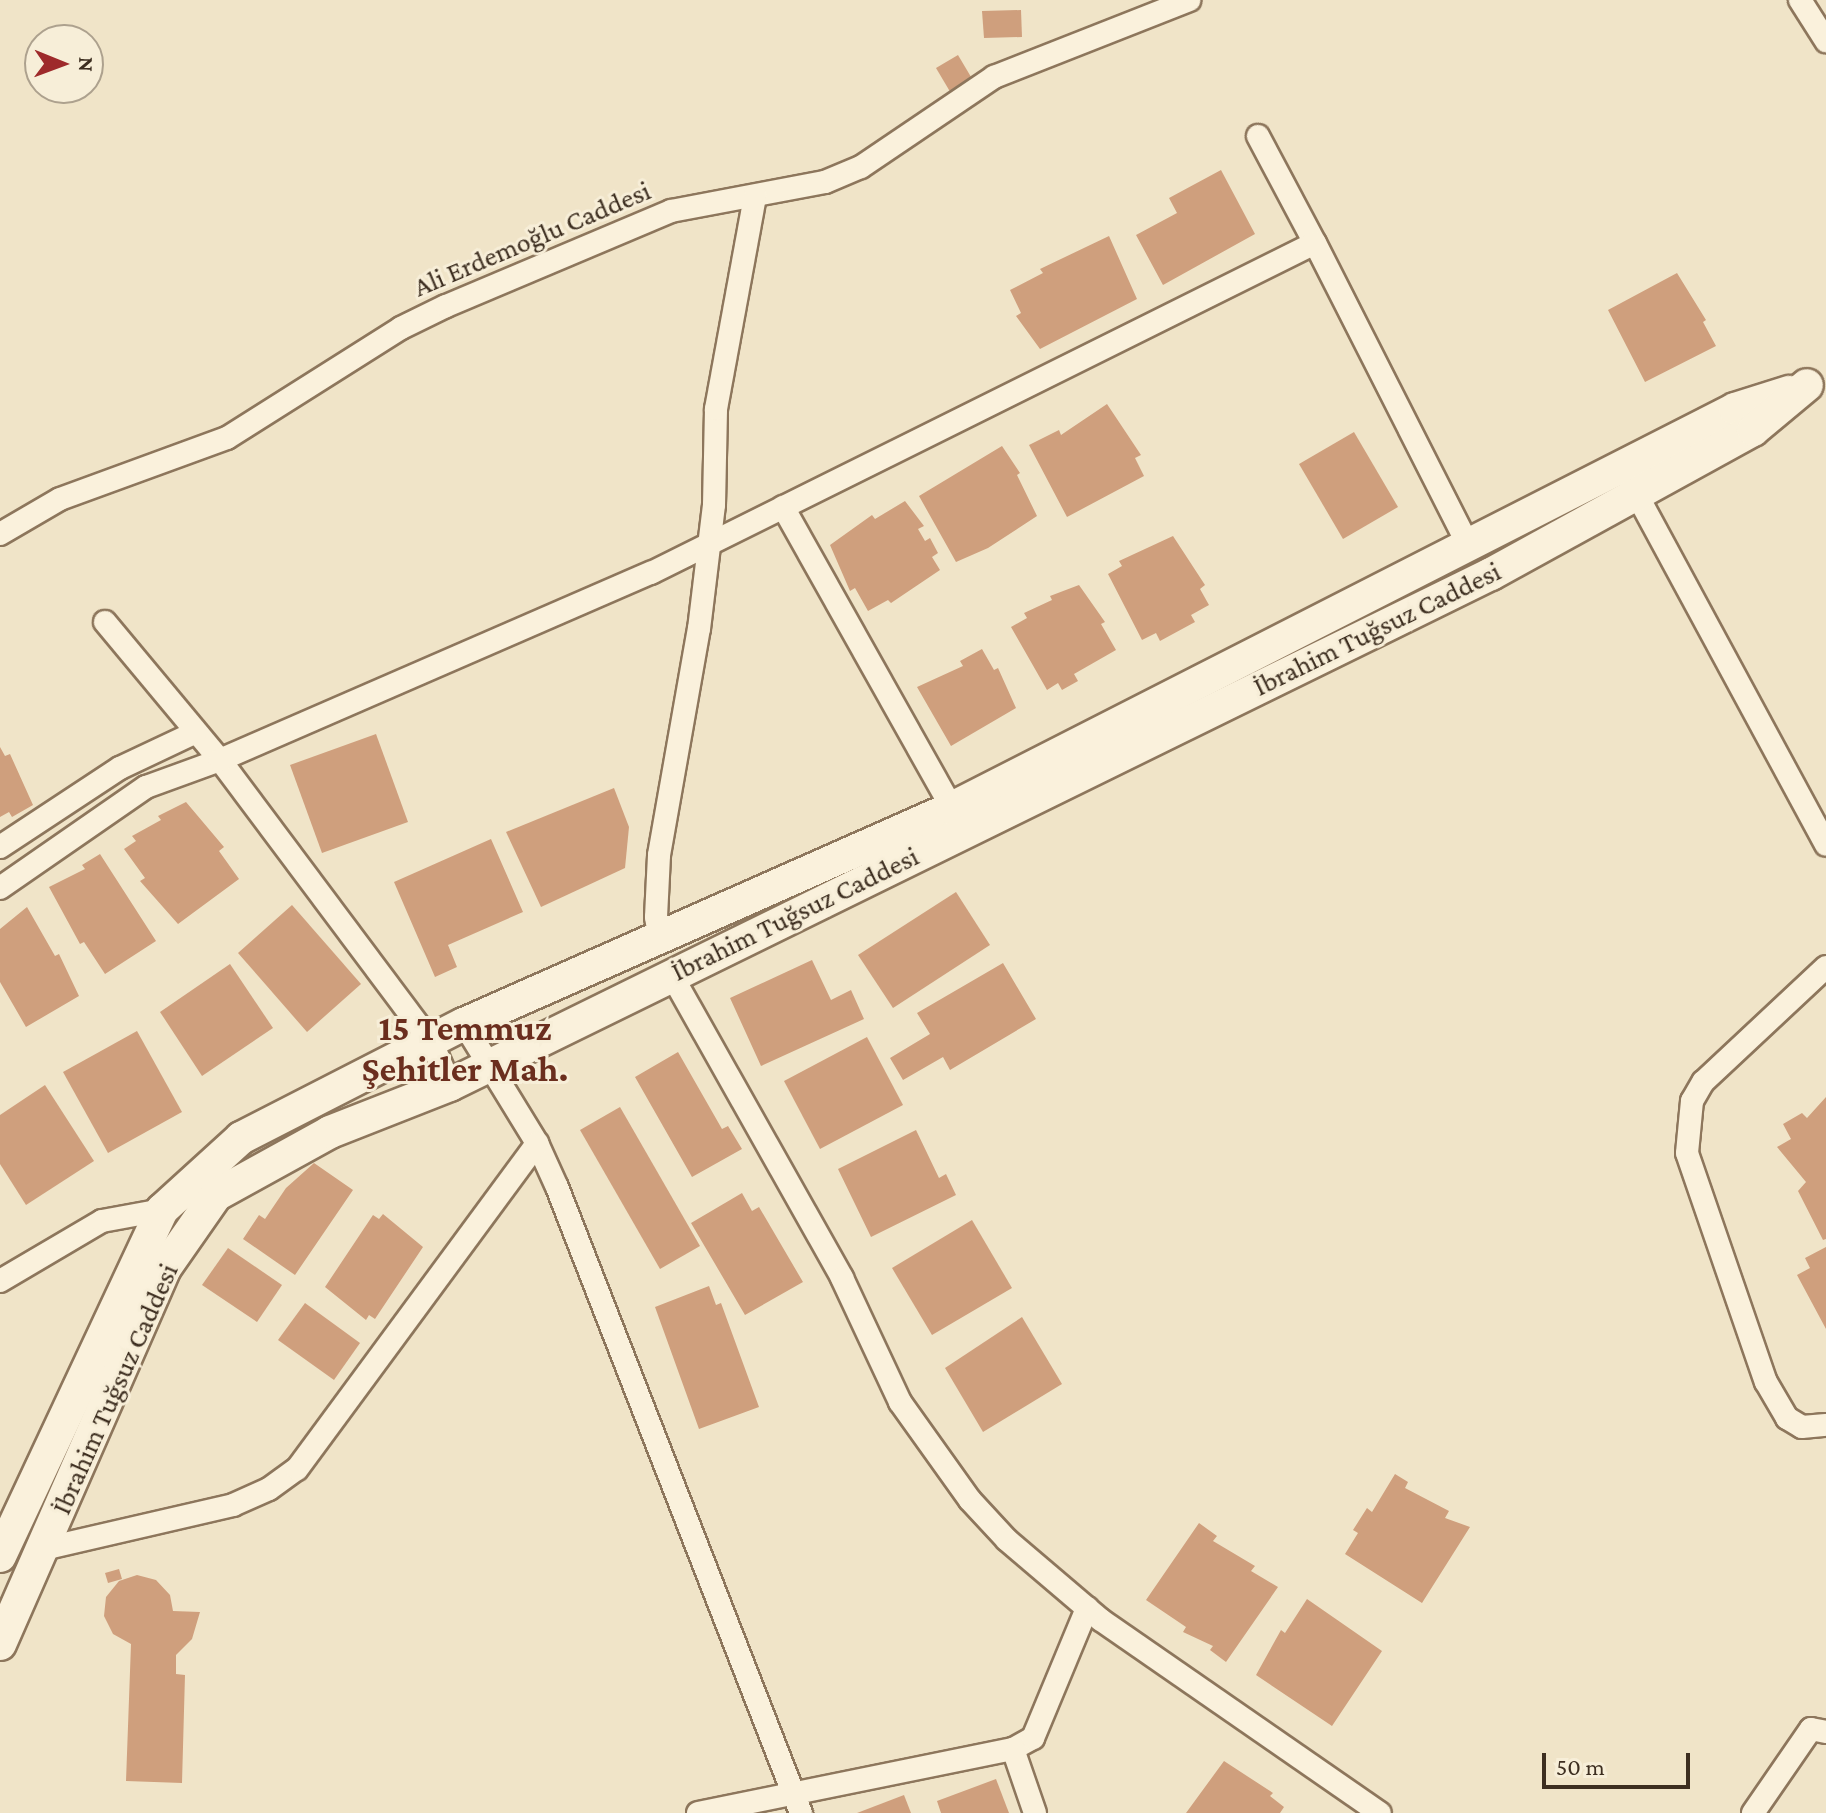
<!DOCTYPE html>
<meta charset="utf-8">
<style>
body{margin:0}
#map{position:relative;width:1826px;height:1813px;overflow:hidden;background:#f0e4c8;font-family:"Crimson Pro",serif}
div>[style]{position:absolute}
[style*='--x']{left:calc(var(--x)*1px);top:calc(var(--y)*1px);width:calc(var(--w)*1px);rotate:calc(var(--a)*1deg)}
.building>*{inset:0;background:#cf9f7d}
.roads{filter:drop-shadow(2px 0 #8d765c) drop-shadow(-2px 0 #8d765c) drop-shadow(0 2px #8d765c) drop-shadow(0 -2px #8d765c)}
.street>*{height:22px;margin:-11px;padding:0 11px;transform-origin:11px;border-radius:11px;background:#faf1dc}
.secondary>*{height:32px;margin:-16px;padding:0 16px;transform-origin:16px;border-radius:16px;background:#faf1dc}
span{translate:-50% -50%;white-space:nowrap;text-align:center;line-height:1.15;-webkit-text-stroke:6px #f7eed8;paint-order:stroke}
.street-label{font-size:28px;color:#3d2e20}
.district-label{font-size:36px;color:#6b2e1e;font-weight:700}
.north{position:absolute;left:24px;top:24px;width:80px;height:80px;box-sizing:border-box;background:#f7eed8;border:2px solid #ada18e;border-radius:50%;rotate:91deg;font-size:22px;font-weight:700;line-height:32px;text-align:center;color:#3d2e20}
.north::after{content:'';display:block;margin:auto;width:28px;height:36px;background:#9e2a2b;clip-path:polygon(50% 0,100% 100%,50% 72%,0 100%)}
.scale{position:absolute;left:1542px;top:1753px;width:148px;height:36px;box-sizing:border-box;border:4px solid #3d2e20;border-top:0;padding-left:10px;font-size:24px;line-height:28px;white-space:nowrap;color:#3d2e20;-webkit-text-stroke:6px #f7eed8;paint-order:stroke}
</style>
<div id="map">
<div class="building">
<div style="clip-path:polygon(1021px 10px,1022px 37px,984px 38px,982px 11px)"></div>
<div style="clip-path:polygon(958px 55px,974px 82px,952px 95px,936px 68px)"></div>
<div style="clip-path:polygon(1221px 170px,1255px 234px,1163px 285px,1136px 235px,1177px 213px,1169px 198px)"></div>
<div style="clip-path:polygon(1109px 236px,1137px 299px,1040px 349px,1016px 316px,1021px 313px,1010px 290px,1043px 273px,1040px 269px)"></div>
<div style="clip-path:polygon(1677px 273px,1706px 320px,1703px 322px,1716px 346px,1645px 382px,1608px 310px)"></div>
<div style="clip-path:polygon(1107px 404px,1141px 455px,1135px 458px,1144px 476px,1067px 517px,1029px 445px,1059px 430px,1061px 435px)"></div>
<div style="clip-path:polygon(1354px 432px,1398px 507px,1343px 539px,1299px 464px)"></div>
<div style="clip-path:polygon(1002px 446px,1020px 473px,1017px 475px,1037px 516px,988px 548px,956px 562px,919px 496px)"></div>
<div style="clip-path:polygon(905px 501px,924px 526px,918px 529px,925px 541px,930px 538px,938px 553px,932px 557px,940px 570px,891px 603px,888px 600px,868px 611px,855px 588px,850px 591px,830px 545px,872px 515px,875px 519px)"></div>
<div style="clip-path:polygon(1173px 536px,1205px 585px,1200px 589px,1209px 605px,1191px 615px,1195px 622px,1160px 641px,1156px 633px,1142px 640px,1108px 574px,1122px 566px,1119px 561px)"></div>
<div style="clip-path:polygon(1079px 585px,1105px 622px,1101px 624px,1116px 650px,1074px 674px,1078px 681px,1062px 690px,1058px 683px,1047px 690px,1011px 627px,1027px 618px,1024px 613px,1052px 600px,1050px 596px)"></div>
<div style="clip-path:polygon(982px 649px,994px 670px,998px 668px,1016px 708px,951px 746px,917px 687px,963px 666px,960px 661px)"></div>
<div style="clip-path:polygon(376px 734px,408px 822px,322px 853px,290px 765px)"></div>
<div style="clip-path:polygon(0 747px,5px 756px,10px 754px,33px 805px,12px 817px,9px 812px,0 817px)"></div>
<div style="clip-path:polygon(614px 788px,629px 827px,625px 868px,541px 907px,506px 832px)"></div>
<div style="clip-path:polygon(186px 802px,224px 847px,219px 851px,239px 879px,178px 924px,140px 881px,145px 878px,124px 849px,136px 841px,132px 836px,161px 820px,158px 816px)"></div>
<div style="clip-path:polygon(491px 839px,523px 912px,448px 945px,457px 967px,435px 977px,394px 882px)"></div>
<div style="clip-path:polygon(100px 854px,156px 941px,105px 974px,84px 942px,80px 944px,49px 887px,85px 869px,82px 865px)"></div>
<div style="clip-path:polygon(956px 892px,990px 945px,893px 1008px,858px 955px)"></div>
<div style="clip-path:polygon(292px 905px,361px 984px,307px 1032px,238px 953px)"></div>
<div style="clip-path:polygon(27px 907px,55px 956px,59px 954px,79px 996px,26px 1027px,0 982px,0 929px)"></div>
<div style="clip-path:polygon(812px 960px,831px 1000px,851px 990px,864px 1019px,761px 1066px,730px 998px)"></div>
<div style="clip-path:polygon(1003px 963px,1036px 1019px,950px 1070px,943px 1057px,903px 1080px,890px 1058px,930px 1034px,917px 1013px)"></div>
<div style="clip-path:polygon(230px 964px,273px 1028px,202px 1076px,160px 1012px)"></div>
<div style="clip-path:polygon(137px 1031px,182px 1112px,108px 1153px,63px 1072px)"></div>
<div style="clip-path:polygon(867px 1037px,903px 1105px,820px 1149px,784px 1081px)"></div>
<div style="clip-path:polygon(678px 1052px,722px 1129px,728px 1126px,742px 1149px,692px 1177px,635px 1077px)"></div>
<div style="clip-path:polygon(45px 1085px,94px 1161px,26px 1205px,0 1164px,0 1115px)"></div>
<div style="clip-path:polygon(1826px 1097px,1826px 1239px,1823px 1240px,1798px 1191px,1806px 1182px,1777px 1147px,1791px 1139px,1783px 1124px,1802px 1113px,1807px 1118px)"></div>
<div style="clip-path:polygon(620px 1107px,700px 1246px,660px 1269px,580px 1130px)"></div>
<div style="clip-path:polygon(916px 1130px,939px 1178px,946px 1174px,956px 1195px,871px 1237px,838px 1169px)"></div>
<div style="clip-path:polygon(314px 1163px,353px 1190px,295px 1275px,243px 1239px,259px 1215px,265px 1219px,286px 1188px)"></div>
<div style="clip-path:polygon(742px 1193px,752px 1211px,759px 1207px,803px 1282px,745px 1315px,691px 1223px)"></div>
<div style="clip-path:polygon(383px 1214px,423px 1247px,375px 1319px,369px 1315px,366px 1320px,325px 1287px,373px 1215px,379px 1219px)"></div>
<div style="clip-path:polygon(972px 1220px,1012px 1288px,932px 1335px,892px 1268px)"></div>
<div style="clip-path:polygon(1826px 1247px,1826px 1329px,1797px 1275px,1810px 1268px,1805px 1258px)"></div>
<div style="clip-path:polygon(228px 1248px,282px 1285px,257px 1322px,202px 1285px)"></div>
<div style="clip-path:polygon(709px 1286px,716px 1305px,721px 1303px,759px 1407px,699px 1429px,655px 1307px)"></div>
<div style="clip-path:polygon(305px 1303px,360px 1343px,334px 1380px,278px 1340px)"></div>
<div style="clip-path:polygon(1022px 1317px,1062px 1384px,983px 1432px,945px 1368px)"></div>
<div style="clip-path:polygon(1395px 1474px,1408px 1482px,1405px 1488px,1449px 1511px,1445px 1518px,1470px 1527px,1422px 1603px,1345px 1554px,1358px 1533px,1353px 1530px,1367px 1508px,1372px 1512px)"></div>
<div style="clip-path:polygon(1199px 1523px,1217px 1536px,1213px 1541px,1255px 1566px,1251px 1571px,1278px 1587px,1226px 1662px,1210px 1650px,1213px 1646px,1183px 1632px,1186px 1627px,1146px 1600px)"></div>
<div style="clip-path:polygon(119px 1569px,122px 1579px,108px 1583px,105px 1573px)"></div>
<div style="clip-path:polygon(137px 1575px,156px 1580px,170px 1595px,173px 1611px,200px 1612px,192px 1639px,176px 1655px,176px 1674px,185px 1675px,182px 1783px,126px 1781px,131px 1644px,113px 1634px,104px 1616px,106px 1597px,119px 1581px)"></div>
<div style="clip-path:polygon(1307px 1599px,1382px 1651px,1332px 1726px,1256px 1675px,1281px 1630px,1285px 1633px)"></div>
<div style="clip-path:polygon(1224px 1761px,1273px 1793px,1270px 1796px,1284px 1807px,1280px 1813px,1186px 1813px)"></div>
<div style="clip-path:polygon(996px 1779px,1009px 1813px,941px 1813px,937px 1801px)"></div>
<div style="clip-path:polygon(904px 1795px,911px 1813px,857px 1813px)"></div>
</div>
<div class="roads">
<div class="street">
<div style="--x:1800;--y:0;--w:49;--a:57.6"></div>
<div style="--x:1258;--y:136;--w:121;--a:62"></div>
<div style="--x:1631;--y:484;--w:410;--a:61.6"></div>
<div style="--x:783;--y:507;--w:345;--a:60.7"></div>
<div style="--x:0;--y:534;--w:69;--a:-30.3"></div>
<div style="--x:60;--y:499;--w:178;--a:-20.1"></div>
<div style="--x:227;--y:438;--w:206;--a:-32.3"></div>
<div style="--x:401;--y:328;--w:50;--a:-26.1"></div>
<div style="--x:446;--y:306;--w:244;--a:-22.9"></div>
<div style="--x:671;--y:211;--w:157;--a:-10.7"></div>
<div style="--x:825;--y:182;--w:39;--a:-23"></div>
<div style="--x:861;--y:167;--w:161;--a:-34.1"></div>
<div style="--x:994;--y:77;--w:210;--a:-21.5"></div>
<div style="--x:105;--y:622;--w:180;--a:50.2"></div>
<div style="--x:220;--y:760;--w:354;--a:53.2"></div>
<div style="--x:432;--y:1043;--w:46;--a:66.8"></div>
<div style="--x:0;--y:847;--w:144;--a:-33.4"></div>
<div style="--x:120;--y:768;--w:84;--a:-25.3"></div>
<div style="--x:0;--y:888;--w:178;--a:-34.7"></div>
<div style="--x:146;--y:787;--w:79;--a:-20"></div>
<div style="--x:220;--y:760;--w:470;--a:-23.5"></div>
<div style="--x:651;--y:573;--w:741;--a:-26.43"></div>
<div style="--x:1315;--y:243;--w:342;--a:63.1"></div>
<div style="--x:660;--y:940;--w:23;--a:-100"></div>
<div style="--x:656;--y:917;--w:62;--a:-87.2"></div>
<div style="--x:659;--y:855;--w:230;--a:-80"></div>
<div style="--x:699;--y:629;--w:125;--a:-83.1"></div>
<div style="--x:714;--y:505;--w:96;--a:-88.8"></div>
<div style="--x:716;--y:409;--w:216;--a:-79.6"></div>
<div style="--x:1826;--y:967;--w:168;--a:136.9"></div>
<div style="--x:1703;--y:1082;--w:22;--a:120"></div>
<div style="--x:1692;--y:1101;--w:52;--a:95.5"></div>
<div style="--x:1687;--y:1153;--w:242;--a:71"></div>
<div style="--x:1766;--y:1382;--w:42;--a:59.7"></div>
<div style="--x:1787;--y:1418;--w:17;--a:31"></div>
<div style="--x:1802;--y:1427;--w:24;--a:-5"></div>
<div style="--x:671;--y:974;--w:349;--a:60.6"></div>
<div style="--x:842;--y:1278;--w:137;--a:64.9"></div>
<div style="--x:900;--y:1402;--w:120;--a:54.5"></div>
<div style="--x:970;--y:1500;--w:54;--a:47.2"></div>
<div style="--x:1007;--y:1540;--w:123;--a:40.4"></div>
<div style="--x:1101;--y:1620;--w:339;--a:34.7"></div>
<div style="--x:464;--y:1024;--w:140;--a:58.5"></div>
<div style="--x:537;--y:1143;--w:48;--a:65.6"></div>
<div style="--x:557;--y:1187;--w:672;--a:68.71"></div>
<div style="--x:0;--y:1281;--w:118;--a:-30.5"></div>
<div style="--x:102;--y:1221;--w:61;--a:-10.4"></div>
<div style="--x:43;--y:1549;--w:195;--a:-13"></div>
<div style="--x:233;--y:1505;--w:39;--a:-24"></div>
<div style="--x:269;--y:1489;--w:34;--a:-36"></div>
<div style="--x:297;--y:1469;--w:405;--a:-53.6"></div>
<div style="--x:1013;--y:1749;--w:68;--a:71"></div>
<div style="--x:698;--y:1813;--w:321;--a:-11.5"></div>
<div style="--x:1013;--y:1749;--w:23;--a:-29"></div>
<div style="--x:1033;--y:1738;--w:141;--a:-67.4"></div>
<div style="--x:1753;--y:1813;--w:102;--a:-55.4"></div>
<div style="--x:1811;--y:1729;--w:15;--a:11"></div>
</div>
<div class="secondary">
<div style="--x:0;--y:1556;--w:382;--a:-64.9"></div>
<div style="--x:162;--y:1210;--w:107;--a:-42.3"></div>
<div style="--x:241;--y:1138;--w:250;--a:-27.1"></div>
<div style="--x:464;--y:1024;--w:534;--a:-23.88"></div>
<div style="--x:952;--y:808;--w:879;--a:-27"></div>
<div style="--x:1735;--y:409;--w:57;--a:-17.5"></div>
<div style="--x:0;--y:1644;--w:411;--a:-66.3"></div>
<div style="--x:165;--y:1268;--w:89;--a:-55.1"></div>
<div style="--x:216;--y:1195;--w:130;--a:-28.9"></div>
<div style="--x:330;--y:1132;--w:129;--a:-21.4"></div>
<div style="--x:450;--y:1085;--w:1160;--a:-26.15"></div>
<div style="--x:1491;--y:574;--w:299;--a:-28.8"></div>
<div style="--x:1753;--y:430;--w:70;--a:-39.8"></div>
</div>
</div>
<div class="street-label">
<span style="left:532px;top:239px;rotate:-23deg">Ali Erdemoğlu Caddesi</span>
<span style="left:1377px;top:629px;rotate:-26deg">İbrahim Tuğsuz Caddesi</span>
<span style="left:795px;top:914px;rotate:-26deg">İbrahim Tuğsuz Caddesi</span>
<span style="left:115px;top:1389px;rotate:-66deg">İbrahim Tuğsuz Caddesi</span>
</div>
<div class="district-label">
<span style="left:465px;top:1049px">15 Temmuz<br>Şehitler Mah.</span>
</div>
<div class="north">N</div>
<div class="scale">50 m</div>
</div>
